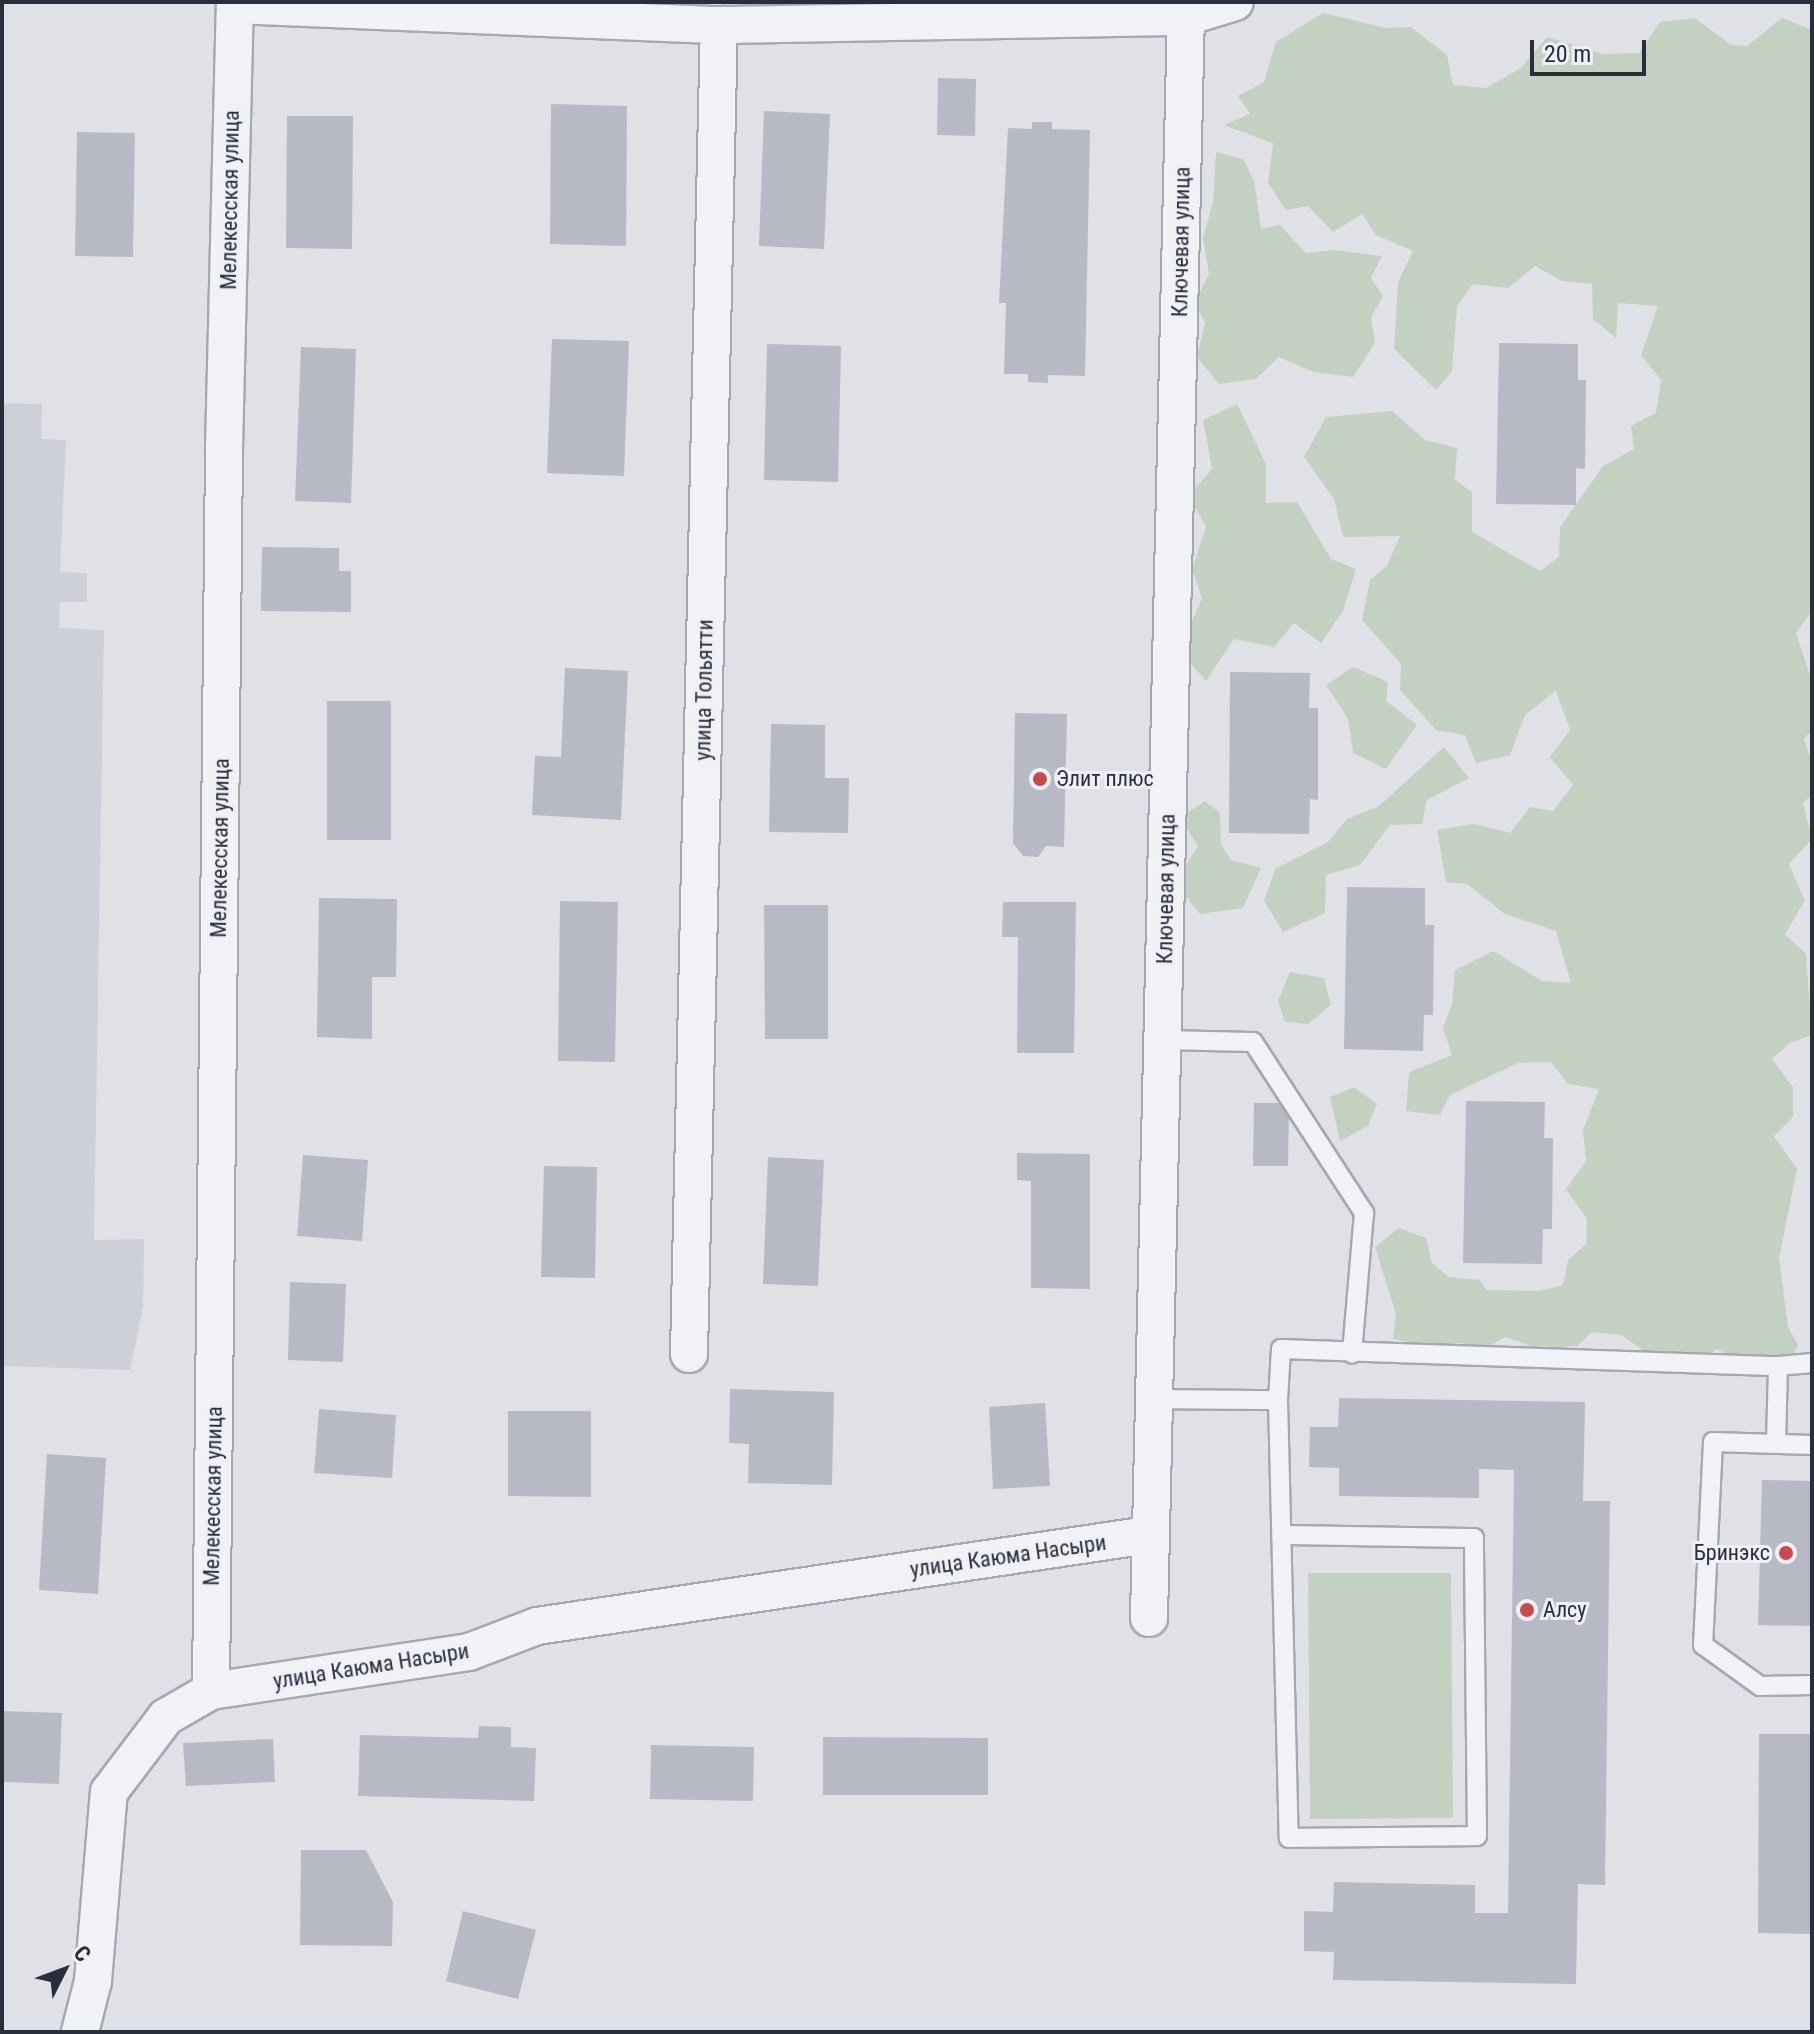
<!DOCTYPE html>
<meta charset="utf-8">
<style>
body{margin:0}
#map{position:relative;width:1814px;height:2034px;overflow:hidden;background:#dfe1e7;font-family:"Roboto Condensed",sans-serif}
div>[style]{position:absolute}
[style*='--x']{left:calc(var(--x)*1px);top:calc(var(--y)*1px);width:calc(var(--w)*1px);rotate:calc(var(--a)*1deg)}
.built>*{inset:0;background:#cdd0d9}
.green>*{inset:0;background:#c3d1c1}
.building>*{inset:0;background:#b7bac4}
.roads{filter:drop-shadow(2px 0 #a5a8b1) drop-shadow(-2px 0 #a5a8b1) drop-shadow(0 2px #a5a8b1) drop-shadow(0 -2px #a5a8b1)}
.service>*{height:18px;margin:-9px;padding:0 9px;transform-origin:9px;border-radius:9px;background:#f1f2f6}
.minor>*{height:36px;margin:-18px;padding:0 18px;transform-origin:18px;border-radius:18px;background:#f1f2f6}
.dots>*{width:22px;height:22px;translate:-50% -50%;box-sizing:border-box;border:4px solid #eef0f5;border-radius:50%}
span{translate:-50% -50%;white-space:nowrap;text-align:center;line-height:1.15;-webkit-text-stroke:6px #eef0f5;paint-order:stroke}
.street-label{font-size:22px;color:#292e3d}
.poi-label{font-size:22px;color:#292e3d}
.left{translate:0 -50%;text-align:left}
.right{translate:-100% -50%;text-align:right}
.frame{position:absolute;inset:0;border:4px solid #292e3d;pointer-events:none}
.north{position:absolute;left:24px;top:1930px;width:80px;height:80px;-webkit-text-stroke:6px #eef0f5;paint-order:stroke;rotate:48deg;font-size:22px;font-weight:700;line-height:32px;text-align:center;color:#292e3d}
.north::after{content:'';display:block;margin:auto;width:28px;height:36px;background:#292e3d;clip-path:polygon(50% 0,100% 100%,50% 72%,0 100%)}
.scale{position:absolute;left:1530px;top:40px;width:116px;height:36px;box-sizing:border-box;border:4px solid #292e3d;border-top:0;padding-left:10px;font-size:24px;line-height:28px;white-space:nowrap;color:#292e3d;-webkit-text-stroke:6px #eef0f5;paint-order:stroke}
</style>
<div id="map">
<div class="built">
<div style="clip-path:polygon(2px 403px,42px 404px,41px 439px,66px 440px,60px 572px,87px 573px,87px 602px,60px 602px,59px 628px,104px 630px,94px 1240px,144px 1239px,143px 1307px,130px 1370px,2px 1366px)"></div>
</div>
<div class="green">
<div style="clip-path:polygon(1323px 13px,1386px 28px,1411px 27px,1447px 55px,1453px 85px,1486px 88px,1521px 68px,1547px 37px,1603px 54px,1639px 53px,1660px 22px,1695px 18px,1731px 45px,1747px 46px,1782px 18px,1812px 30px,1812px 611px,1796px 633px,1812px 681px,1812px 730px,1804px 739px,1812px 762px,1812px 795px,1803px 803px,1812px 839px,1789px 864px,1805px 901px,1785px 934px,1806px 954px,1812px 1035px,1790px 1043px,1772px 1059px,1793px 1087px,1793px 1117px,1774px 1136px,1797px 1169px,1779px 1258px,1788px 1327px,1798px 1345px,1789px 1362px,1762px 1356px,1740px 1360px,1717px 1349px,1708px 1356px,1646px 1352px,1621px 1335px,1592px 1332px,1577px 1346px,1559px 1347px,1532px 1346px,1505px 1337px,1488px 1347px,1461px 1343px,1435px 1347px,1393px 1339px,1396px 1314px,1375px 1247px,1399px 1228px,1426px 1238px,1432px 1263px,1449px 1277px,1480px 1280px,1486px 1290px,1539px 1291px,1563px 1285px,1568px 1260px,1586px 1244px,1587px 1219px,1566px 1189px,1586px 1161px,1583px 1130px,1599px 1089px,1568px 1084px,1551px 1062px,1518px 1063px,1450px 1095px,1440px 1115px,1406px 1111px,1409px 1072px,1452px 1055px,1443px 1028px,1452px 1004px,1455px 970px,1493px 951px,1542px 981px,1571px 983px,1556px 931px,1505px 914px,1467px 884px,1446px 882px,1437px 830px,1473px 824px,1510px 833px,1530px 807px,1553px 811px,1573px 785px,1550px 757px,1570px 730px,1556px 691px,1525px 715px,1510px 755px,1476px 763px,1465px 735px,1436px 730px,1400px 690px,1401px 664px,1362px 620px,1370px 580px,1387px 566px,1400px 536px,1343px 537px,1334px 499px,1304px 457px,1326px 417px,1392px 411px,1425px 440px,1457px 448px,1455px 480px,1472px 492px,1472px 532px,1540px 571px,1559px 557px,1560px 527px,1603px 466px,1634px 449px,1631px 426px,1656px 413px,1661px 380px,1641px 355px,1658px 306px,1618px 303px,1616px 338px,1593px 319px,1592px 284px,1562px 281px,1535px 266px,1508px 288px,1473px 284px,1457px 306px,1452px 371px,1436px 390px,1394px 349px,1398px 282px,1413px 251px,1376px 235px,1362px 214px,1333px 232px,1308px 206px,1286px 210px,1268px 183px,1273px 143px,1224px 125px,1250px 114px,1238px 96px,1264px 82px,1276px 42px)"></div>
<div style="clip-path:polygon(1216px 152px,1243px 159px,1254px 181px,1261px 229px,1280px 225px,1306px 253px,1334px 250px,1382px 256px,1371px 278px,1383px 296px,1371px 318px,1375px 343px,1353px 377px,1313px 372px,1279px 357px,1256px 379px,1219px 384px,1197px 357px,1205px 322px,1194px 303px,1209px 274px,1203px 238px,1213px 202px)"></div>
<div style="clip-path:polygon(1237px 404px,1266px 464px,1266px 503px,1297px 502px,1331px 559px,1356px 569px,1343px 611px,1321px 643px,1294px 623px,1274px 647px,1234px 639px,1206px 681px,1191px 664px,1187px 633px,1202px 598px,1192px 569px,1206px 527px,1189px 495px,1212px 469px,1203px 420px)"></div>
<div style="clip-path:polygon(1353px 667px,1388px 682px,1386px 701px,1417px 725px,1386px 769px,1353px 753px,1348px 719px,1326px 685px)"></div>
<div style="clip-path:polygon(1444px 747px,1469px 778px,1427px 800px,1422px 824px,1390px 825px,1360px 865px,1326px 875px,1325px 913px,1283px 932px,1264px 901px,1275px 869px,1328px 842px,1347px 819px,1379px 806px)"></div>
<div style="clip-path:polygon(1205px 801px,1220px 813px,1221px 844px,1231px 860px,1261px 868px,1243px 908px,1200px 914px,1175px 882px,1198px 846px,1180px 818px)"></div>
<div style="clip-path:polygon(1290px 972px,1324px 978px,1331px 1005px,1308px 1024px,1285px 1022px,1278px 1000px)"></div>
<div style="clip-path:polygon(1354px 1087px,1377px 1104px,1368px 1126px,1340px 1141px,1330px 1097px)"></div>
<div style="clip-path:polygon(1308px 1573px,1451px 1573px,1453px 1818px,1310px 1819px)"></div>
</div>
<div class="building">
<div style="clip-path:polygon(938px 78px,976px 79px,975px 136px,937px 135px)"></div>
<div style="clip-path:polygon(551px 104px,627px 106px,626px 246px,550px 244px)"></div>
<div style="clip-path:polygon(764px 111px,830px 114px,824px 249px,759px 246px)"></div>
<div style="clip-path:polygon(287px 116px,353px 116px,352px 249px,286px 248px)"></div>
<div style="clip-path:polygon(1032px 122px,1052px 122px,1052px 129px,1090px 130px,1085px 376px,1048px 375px,1048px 383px,1028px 382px,1028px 374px,1004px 374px,1006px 303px,999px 303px,1008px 128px,1032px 129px)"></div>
<div style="clip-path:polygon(77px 132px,135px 133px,133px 257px,75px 256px)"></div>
<div style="clip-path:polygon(552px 339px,629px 341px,624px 476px,547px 473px)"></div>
<div style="clip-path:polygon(1499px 343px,1578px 344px,1578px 380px,1586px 380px,1585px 469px,1576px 468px,1576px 505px,1496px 504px)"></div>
<div style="clip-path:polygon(767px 344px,841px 346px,838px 482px,764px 480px)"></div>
<div style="clip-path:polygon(301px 347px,356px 349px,351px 503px,295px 501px)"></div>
<div style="clip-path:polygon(262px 547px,339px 548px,339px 571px,351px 571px,351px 612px,261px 611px)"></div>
<div style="clip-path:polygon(565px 668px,628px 671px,621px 820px,532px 815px,535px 756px,561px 757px)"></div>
<div style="clip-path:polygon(1230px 672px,1310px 673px,1309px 708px,1318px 708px,1318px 800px,1310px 799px,1309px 834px,1229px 833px)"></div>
<div style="clip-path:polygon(327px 701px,391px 701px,391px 840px,327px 840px)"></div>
<div style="clip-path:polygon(1015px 713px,1067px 714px,1064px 847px,1046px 846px,1038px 857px,1023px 856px,1013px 843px)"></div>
<div style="clip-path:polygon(771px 724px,825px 725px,825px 778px,849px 778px,848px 833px,769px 832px)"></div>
<div style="clip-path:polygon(1347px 887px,1425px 888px,1425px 925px,1434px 925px,1433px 1015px,1424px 1015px,1423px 1051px,1344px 1049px)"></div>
<div style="clip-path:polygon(319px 898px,397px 899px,396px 977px,372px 977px,372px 1039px,317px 1037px)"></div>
<div style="clip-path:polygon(560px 901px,618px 902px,615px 1062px,558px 1061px)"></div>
<div style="clip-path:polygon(1003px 902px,1076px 902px,1074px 1053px,1017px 1053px,1018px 937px,1002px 937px)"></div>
<div style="clip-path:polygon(764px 905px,828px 905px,828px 1039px,765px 1039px)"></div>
<div style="clip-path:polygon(1466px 1101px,1545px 1102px,1544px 1138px,1553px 1138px,1552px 1229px,1543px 1229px,1542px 1264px,1463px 1263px)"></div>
<div style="clip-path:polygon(1254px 1103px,1289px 1103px,1288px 1166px,1253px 1166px)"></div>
<div style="clip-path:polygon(1017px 1153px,1090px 1154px,1090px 1289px,1031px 1288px,1031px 1181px,1017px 1180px)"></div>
<div style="clip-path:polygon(303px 1155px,368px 1160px,362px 1241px,297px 1236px)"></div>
<div style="clip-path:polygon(768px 1157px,824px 1160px,818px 1286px,763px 1284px)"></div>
<div style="clip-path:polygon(544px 1166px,597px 1167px,595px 1278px,541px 1277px)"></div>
<div style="clip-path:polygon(290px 1282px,346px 1284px,343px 1362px,288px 1360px)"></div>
<div style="clip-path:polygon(730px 1389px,834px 1392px,832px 1485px,748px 1483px,749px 1444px,729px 1443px)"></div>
<div style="clip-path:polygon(1339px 1398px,1585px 1402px,1583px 1501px,1610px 1501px,1605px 1885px,1578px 1884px,1576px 1984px,1333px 1980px,1334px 1952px,1304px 1951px,1304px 1911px,1333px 1912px,1334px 1882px,1475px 1885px,1475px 1913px,1508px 1913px,1514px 1470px,1479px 1469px,1479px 1498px,1339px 1496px,1339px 1468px,1309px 1467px,1310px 1427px,1338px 1427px)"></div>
<div style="clip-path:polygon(1045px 1403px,1050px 1486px,993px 1489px,989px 1407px)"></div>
<div style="clip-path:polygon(319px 1409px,396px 1415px,392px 1478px,314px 1473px)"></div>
<div style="clip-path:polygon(508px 1411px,591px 1411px,591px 1497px,508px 1496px)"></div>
<div style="clip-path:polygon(47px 1454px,106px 1458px,98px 1594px,39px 1590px)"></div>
<div style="clip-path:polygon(1762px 1480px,1812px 1481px,1812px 1626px,1758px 1625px)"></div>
<div style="clip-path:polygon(2px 1711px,62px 1713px,59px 1784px,2px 1782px)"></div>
<div style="clip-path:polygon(479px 1726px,511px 1727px,511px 1747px,536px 1748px,534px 1801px,358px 1796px,360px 1735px,478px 1738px)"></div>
<div style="clip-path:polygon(1759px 1734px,1812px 1734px,1812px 1934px,1758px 1933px)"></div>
<div style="clip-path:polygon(823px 1737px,988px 1738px,988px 1795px,823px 1795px)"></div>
<div style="clip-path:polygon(273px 1739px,275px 1782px,186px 1786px,183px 1743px)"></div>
<div style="clip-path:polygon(651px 1745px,754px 1747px,753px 1801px,650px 1799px)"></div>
<div style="clip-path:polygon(301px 1850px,366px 1850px,393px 1902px,392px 1946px,300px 1945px)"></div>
<div style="clip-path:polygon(463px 1911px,536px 1930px,518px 1999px,446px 1981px)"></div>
</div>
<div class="roads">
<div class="service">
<div style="--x:1162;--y:1040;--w:91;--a:1.3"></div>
<div style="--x:1253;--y:1042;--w:204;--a:57"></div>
<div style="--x:1364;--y:1213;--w:141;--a:94.9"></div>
<div style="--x:1154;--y:1399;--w:124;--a:0.5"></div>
<div style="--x:1278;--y:1400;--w:438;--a:88.6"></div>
<div style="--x:1289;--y:1838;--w:188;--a:-0.6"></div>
<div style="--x:1477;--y:1836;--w:298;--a:-90.6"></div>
<div style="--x:1474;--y:1538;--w:192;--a:-179.1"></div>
<div style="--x:1278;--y:1400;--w:51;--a:-86.6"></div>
<div style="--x:1281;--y:1349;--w:497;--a:2"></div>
<div style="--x:1778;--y:1366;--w:34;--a:-5"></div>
<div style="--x:1776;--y:1443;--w:77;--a:-88.5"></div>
<div style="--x:1812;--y:1445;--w:99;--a:-178.3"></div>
<div style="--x:1713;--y:1442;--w:203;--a:92.8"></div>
<div style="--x:1703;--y:1645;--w:70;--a:35.7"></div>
<div style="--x:1760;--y:1686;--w:52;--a:-1.1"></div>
</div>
<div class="minor">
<div style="--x:689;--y:1354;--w:1329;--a:-88.71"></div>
<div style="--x:1149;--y:1618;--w:1601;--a:-88.68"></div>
<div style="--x:211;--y:1691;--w:1243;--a:-89.4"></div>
<div style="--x:224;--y:448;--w:443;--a:-88.6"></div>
<div style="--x:235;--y:5;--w:484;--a:2.4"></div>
<div style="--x:719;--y:25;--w:467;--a:-1"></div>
<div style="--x:1186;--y:17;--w:51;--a:-17"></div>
<div style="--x:80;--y:2032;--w:53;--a:-75.7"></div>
<div style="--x:93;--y:1981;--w:190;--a:-85.2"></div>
<div style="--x:109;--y:1792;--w:94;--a:-52.8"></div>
<div style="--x:166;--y:1717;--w:52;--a:-30"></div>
<div style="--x:211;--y:1691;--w:261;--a:-8.6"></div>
<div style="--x:469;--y:1652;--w:73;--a:-20.9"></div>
<div style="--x:537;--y:1626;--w:618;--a:-8.47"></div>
</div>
</div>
<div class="dots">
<div style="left:1040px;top:779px;background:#c54b4e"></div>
<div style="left:1786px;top:1553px;background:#c54b4e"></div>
<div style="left:1527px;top:1610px;background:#c54b4e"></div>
</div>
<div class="street-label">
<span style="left:230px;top:200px;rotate:-89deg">Мелекесская улица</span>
<span style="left:1181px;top:242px;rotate:-89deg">Ключевая улица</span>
<span style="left:704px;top:690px;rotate:-89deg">улица Тольятти</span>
<span style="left:220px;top:848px;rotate:-89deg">Мелекесская улица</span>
<span style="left:1166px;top:889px;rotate:-89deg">Ключевая улица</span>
<span style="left:213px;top:1496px;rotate:-89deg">Мелекесская улица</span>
<span style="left:1008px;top:1556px;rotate:-8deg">улица Каюма Насыри</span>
<span style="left:371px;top:1666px;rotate:-9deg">улица Каюма Насыри</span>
</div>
<div class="poi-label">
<span class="left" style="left:1056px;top:779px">Элит плюс</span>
<span class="right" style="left:1770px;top:1553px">Бринэкс</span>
<span class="left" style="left:1543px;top:1610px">Алсу</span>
</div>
<div class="frame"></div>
<div class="north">С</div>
<div class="scale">20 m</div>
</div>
